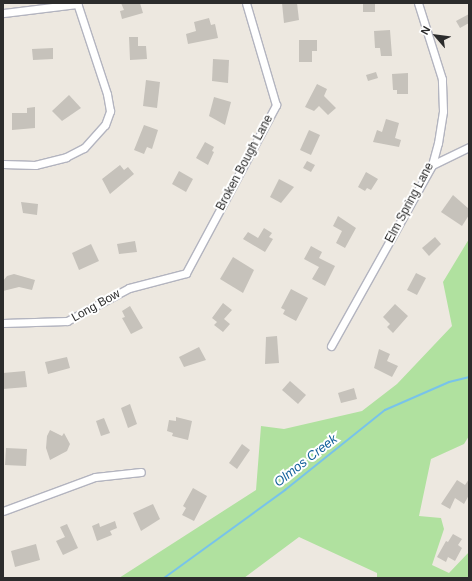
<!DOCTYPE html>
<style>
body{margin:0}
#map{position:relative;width:472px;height:581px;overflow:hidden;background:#ede8e0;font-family:Arial,sans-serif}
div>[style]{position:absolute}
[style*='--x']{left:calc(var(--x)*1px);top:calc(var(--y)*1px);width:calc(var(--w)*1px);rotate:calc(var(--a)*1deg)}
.green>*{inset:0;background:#b0e19f}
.stream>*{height:2px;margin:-1px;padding:0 1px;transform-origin:1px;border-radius:1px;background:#78c3ea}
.building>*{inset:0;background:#c6c2bb}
.roads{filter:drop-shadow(1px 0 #b3b4bf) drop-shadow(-1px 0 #b3b4bf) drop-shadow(0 1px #b3b4bf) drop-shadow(0 -1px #b3b4bf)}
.minor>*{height:7px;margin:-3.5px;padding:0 3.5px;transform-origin:3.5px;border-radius:3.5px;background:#fff}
span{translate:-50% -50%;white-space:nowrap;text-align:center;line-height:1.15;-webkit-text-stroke:4px #fff;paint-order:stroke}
.street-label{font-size:12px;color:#2c2c2c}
.water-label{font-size:13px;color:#13619a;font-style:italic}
.frame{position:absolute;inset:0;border:4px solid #2c2c2c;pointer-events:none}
.north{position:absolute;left:416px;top:16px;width:40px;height:40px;-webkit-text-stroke:3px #fff;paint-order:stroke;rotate:298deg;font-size:11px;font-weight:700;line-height:16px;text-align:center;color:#2c2c2c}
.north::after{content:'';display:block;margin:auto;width:14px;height:18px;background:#2c2c2c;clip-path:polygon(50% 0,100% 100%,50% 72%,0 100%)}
</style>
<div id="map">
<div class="green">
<div style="clip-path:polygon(469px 239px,469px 436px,464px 444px,431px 459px,419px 516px,441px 518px,444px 529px,432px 565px,449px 573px,469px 552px,469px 578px,377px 578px,377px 573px,299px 537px,244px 578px,119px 578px,256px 490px,261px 426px,284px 429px,362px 411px,397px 384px,452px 326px,443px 282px)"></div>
</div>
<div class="stream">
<div style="--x:164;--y:578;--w:150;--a:-36"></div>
<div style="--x:285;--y:490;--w:128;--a:-38.7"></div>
<div style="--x:385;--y:410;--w:70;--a:-23.6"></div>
<div style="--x:449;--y:382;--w:21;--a:-14"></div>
</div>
<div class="building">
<div style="clip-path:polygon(121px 3px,140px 3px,143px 13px,122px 19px,120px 11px,124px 10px)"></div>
<div style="clip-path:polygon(282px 3px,297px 3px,299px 20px,284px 23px)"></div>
<div style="clip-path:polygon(363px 3px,375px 3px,375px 12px,363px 12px)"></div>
<div style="clip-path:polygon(469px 14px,469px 23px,460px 28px,456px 21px)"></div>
<div style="clip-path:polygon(209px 18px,211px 25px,215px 24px,218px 38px,188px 44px,186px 34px,196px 31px,194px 22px)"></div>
<div style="clip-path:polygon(390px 30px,392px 56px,381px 56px,380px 48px,375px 48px,374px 31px)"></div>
<div style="clip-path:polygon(129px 37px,138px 37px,138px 46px,146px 46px,147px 59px,130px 60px)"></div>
<div style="clip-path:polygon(299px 40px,317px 40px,317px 51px,312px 51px,312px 62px,299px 62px)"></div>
<div style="clip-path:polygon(53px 48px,53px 59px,33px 60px,32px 49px)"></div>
<div style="clip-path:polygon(213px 59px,229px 60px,228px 83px,212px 81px)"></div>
<div style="clip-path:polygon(376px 72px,378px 78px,368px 81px,366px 75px)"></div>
<div style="clip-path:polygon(408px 73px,408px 94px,397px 94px,397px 90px,393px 90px,392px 74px)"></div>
<div style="clip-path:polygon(146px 80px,160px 82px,157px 108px,143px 106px)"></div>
<div style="clip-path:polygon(317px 84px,327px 89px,324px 96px,336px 108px,328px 115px,319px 106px,314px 111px,305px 107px)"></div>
<div style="clip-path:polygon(69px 95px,81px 108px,62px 121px,52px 111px)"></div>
<div style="clip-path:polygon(214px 97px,231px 102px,225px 125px,209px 116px)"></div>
<div style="clip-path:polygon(35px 107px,35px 128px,12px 130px,12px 113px,27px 113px,27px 108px)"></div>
<div style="clip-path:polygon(386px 119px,399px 123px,395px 138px,401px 140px,399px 147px,373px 142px,377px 130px,382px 132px)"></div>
<div style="clip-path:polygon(144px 125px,158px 130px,152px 149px,147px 147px,144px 154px,134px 150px)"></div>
<div style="clip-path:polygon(309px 130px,320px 135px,311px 155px,300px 150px)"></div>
<div style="clip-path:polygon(205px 142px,214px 147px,212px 151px,214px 152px,208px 165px,196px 158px)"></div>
<div style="clip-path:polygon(307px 161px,315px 165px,311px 172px,303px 168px)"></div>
<div style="clip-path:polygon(120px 165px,124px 170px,128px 167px,134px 174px,110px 194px,102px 179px)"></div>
<div style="clip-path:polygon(179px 171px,193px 179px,186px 192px,172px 184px)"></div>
<div style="clip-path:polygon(366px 172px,378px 179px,371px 190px,367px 188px,365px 191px,358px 187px)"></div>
<div style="clip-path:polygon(279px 179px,294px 187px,281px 203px,270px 197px)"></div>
<div style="clip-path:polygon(453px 195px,469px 209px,469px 215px,462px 226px,441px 212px)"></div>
<div style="clip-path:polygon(21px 202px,38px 204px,37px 215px,23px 213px)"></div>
<div style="clip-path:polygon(338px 216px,356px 228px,345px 248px,336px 243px,342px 231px,333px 226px)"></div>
<div style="clip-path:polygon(264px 228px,272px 233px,269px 237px,273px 239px,265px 252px,243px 239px,248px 232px,258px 238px)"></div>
<div style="clip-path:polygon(435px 237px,441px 244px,429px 256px,422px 248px)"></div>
<div style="clip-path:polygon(135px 241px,137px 252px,119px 254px,117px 244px)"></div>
<div style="clip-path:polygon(91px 244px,99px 261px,79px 270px,72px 253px)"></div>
<div style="clip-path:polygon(311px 246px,322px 252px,319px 258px,335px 266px,325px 286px,312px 279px,319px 267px,304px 259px)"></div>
<div style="clip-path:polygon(233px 257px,254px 270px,243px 293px,220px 279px)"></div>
<div style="clip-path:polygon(416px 273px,426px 278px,417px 295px,407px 290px)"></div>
<div style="clip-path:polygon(14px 274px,35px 280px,32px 290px,19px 287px,3px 291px,3px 281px,7px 276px)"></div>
<div style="clip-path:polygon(291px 289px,308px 298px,296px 321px,283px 314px,285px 310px,281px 308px)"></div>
<div style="clip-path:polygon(223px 303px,232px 310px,224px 319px,230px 324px,223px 332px,214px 325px,217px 322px,212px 318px)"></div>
<div style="clip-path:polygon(395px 304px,408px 316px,393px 333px,387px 327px,390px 324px,383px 317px)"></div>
<div style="clip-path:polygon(130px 306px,143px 328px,131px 334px,122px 318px,125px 317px,122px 311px)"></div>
<div style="clip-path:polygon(277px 336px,279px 363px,265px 364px,266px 337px)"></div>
<div style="clip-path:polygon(199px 347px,206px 360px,184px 367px,179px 357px)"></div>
<div style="clip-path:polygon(379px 349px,390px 354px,387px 361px,398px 366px,392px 377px,374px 368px)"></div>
<div style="clip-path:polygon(67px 357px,70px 368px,48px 374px,45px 362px)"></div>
<div style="clip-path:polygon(25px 371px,27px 387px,3px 389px,3px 373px)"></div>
<div style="clip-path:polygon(290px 381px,306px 395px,298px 404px,282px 390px)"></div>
<div style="clip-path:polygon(354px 388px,357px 399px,341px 403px,338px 393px)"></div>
<div style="clip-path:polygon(130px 404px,137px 424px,128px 428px,121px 408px)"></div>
<div style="clip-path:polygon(176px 417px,192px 421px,188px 440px,172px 436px,173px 433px,167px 431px,169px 420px,176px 421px)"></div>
<div style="clip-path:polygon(104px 418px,110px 433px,101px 436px,96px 421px)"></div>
<div style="clip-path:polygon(50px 430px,62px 436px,64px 433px,70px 444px,67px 451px,50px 460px,46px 448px,47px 436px)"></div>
<div style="clip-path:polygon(242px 444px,250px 450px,237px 469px,229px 463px)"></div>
<div style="clip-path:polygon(6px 448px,27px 449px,26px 466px,5px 465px)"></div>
<div style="clip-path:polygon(469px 479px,469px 495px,464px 504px,455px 498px,450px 509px,441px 504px,457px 480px,465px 485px)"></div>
<div style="clip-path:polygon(193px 488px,207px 496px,194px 521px,182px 515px,186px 508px,183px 506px)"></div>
<div style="clip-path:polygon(153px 504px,160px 519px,141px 531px,133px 513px)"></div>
<div style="clip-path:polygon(115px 521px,117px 528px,110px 531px,112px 535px,97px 541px,92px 526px,99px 523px,100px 527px)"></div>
<div style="clip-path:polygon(67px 524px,78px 548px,63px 555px,56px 541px,65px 537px,60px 527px)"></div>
<div style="clip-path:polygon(453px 534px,462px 539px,458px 545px,462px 548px,455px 561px,448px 557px,446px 562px,437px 557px,446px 541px,448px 542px)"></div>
<div style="clip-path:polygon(36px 544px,40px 560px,15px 567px,11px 551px)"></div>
</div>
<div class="roads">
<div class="minor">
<div style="--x:3;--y:13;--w:75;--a:-6.9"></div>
<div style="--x:3;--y:164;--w:32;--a:2"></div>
<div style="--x:35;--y:165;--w:32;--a:-14"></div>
<div style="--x:66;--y:157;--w:20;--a:-27"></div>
<div style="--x:84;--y:148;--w:31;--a:-48"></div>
<div style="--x:105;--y:125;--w:15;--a:-70"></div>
<div style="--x:110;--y:111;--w:17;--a:-100"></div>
<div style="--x:107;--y:94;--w:96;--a:-108.2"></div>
<div style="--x:432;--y:165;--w:41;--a:-25.9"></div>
<div style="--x:3;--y:323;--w:64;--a:-1.8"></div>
<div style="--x:67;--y:321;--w:70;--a:-28"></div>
<div style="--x:129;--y:288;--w:59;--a:-14.7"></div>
<div style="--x:186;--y:273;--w:191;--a:-61.8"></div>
<div style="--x:276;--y:105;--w:106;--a:-106.4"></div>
<div style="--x:331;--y:346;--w:207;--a:-60.8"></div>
<div style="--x:432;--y:165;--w:23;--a:-75"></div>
<div style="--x:438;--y:143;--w:32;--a:-81"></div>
<div style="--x:443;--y:111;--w:32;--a:-92"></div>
<div style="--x:442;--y:79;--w:80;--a:-107.5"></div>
<div style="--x:3;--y:511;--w:98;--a:-20.3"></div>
<div style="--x:95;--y:477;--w:46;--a:-6.2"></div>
</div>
</div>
<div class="street-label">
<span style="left:245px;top:163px;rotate:-62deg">Broken Bough Lane</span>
<span style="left:410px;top:203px;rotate:-62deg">Elm Spring Lane</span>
<span style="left:96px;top:306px;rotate:-29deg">Long Bow</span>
</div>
<div class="water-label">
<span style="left:306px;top:461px;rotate:-38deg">Olmos Creek</span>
</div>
<div class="frame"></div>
<div class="north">N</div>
</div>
